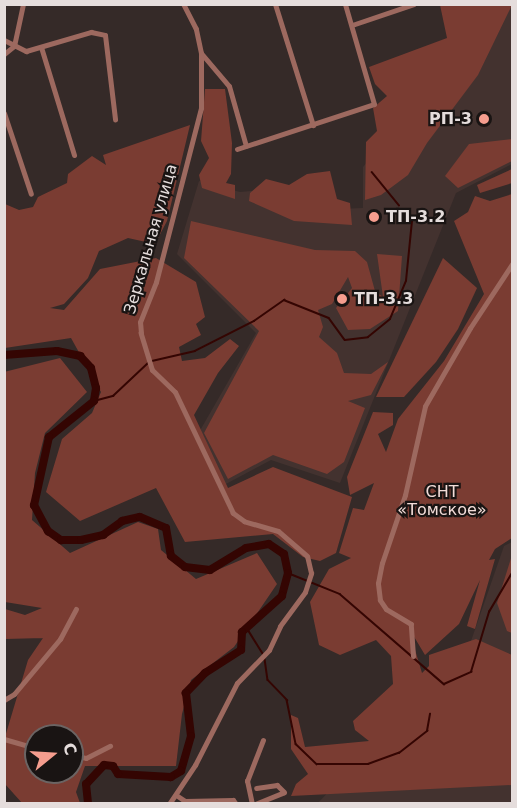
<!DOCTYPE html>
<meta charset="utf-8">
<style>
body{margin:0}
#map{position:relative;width:517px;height:808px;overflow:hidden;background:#352a28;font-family:"DejaVu Sans",sans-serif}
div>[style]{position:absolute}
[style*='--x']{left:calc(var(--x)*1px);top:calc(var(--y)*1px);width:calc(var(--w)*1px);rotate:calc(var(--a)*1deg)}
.built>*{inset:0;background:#43322f}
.green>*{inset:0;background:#7a3c32}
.stream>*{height:1.5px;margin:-0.75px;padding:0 0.75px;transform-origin:0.75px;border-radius:0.75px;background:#340502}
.river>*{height:8px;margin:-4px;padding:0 4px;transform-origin:4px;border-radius:4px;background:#340502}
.minor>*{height:5px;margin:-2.5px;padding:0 2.5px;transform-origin:2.5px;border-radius:2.5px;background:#9d695f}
.dots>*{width:16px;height:16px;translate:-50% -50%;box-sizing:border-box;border:3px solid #191413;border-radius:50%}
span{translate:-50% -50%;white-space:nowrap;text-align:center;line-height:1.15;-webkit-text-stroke:4.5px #191413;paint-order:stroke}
.poi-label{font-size:16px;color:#e5dddc;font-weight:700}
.right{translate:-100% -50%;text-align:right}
.left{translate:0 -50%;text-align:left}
.street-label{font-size:16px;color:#e5dddc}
.park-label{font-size:16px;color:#f2dcd8}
.frame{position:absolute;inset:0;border:6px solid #e5dddc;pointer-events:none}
.north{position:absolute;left:24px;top:724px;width:60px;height:60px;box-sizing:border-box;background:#191413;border:2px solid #6b6463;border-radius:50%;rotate:72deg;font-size:16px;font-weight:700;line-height:24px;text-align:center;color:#e5dddc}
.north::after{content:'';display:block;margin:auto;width:21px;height:27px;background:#f59d8e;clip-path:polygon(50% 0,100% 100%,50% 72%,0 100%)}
</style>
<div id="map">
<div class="built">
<div style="clip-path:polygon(496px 5px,512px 5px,512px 164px,456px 193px,340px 483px,271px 460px,224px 485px,198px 434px,256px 333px,177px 254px,199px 181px,240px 192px,304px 186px,311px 210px,363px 208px,363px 167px)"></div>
<div style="clip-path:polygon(512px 542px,512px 803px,317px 804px,471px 641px,504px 546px)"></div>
</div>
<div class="green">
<div style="clip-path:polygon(440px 5px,512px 5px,478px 75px,427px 143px,408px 175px,381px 195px,365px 200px,366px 142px,377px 131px,373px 108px,387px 96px,375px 84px,369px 67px,447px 38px)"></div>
<div style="clip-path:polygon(205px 89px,225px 89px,232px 143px,231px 174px,226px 183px,235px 185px,235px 199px,202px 188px,199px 175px,209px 158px,201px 141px)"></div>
<div style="clip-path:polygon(190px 125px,167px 221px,155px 244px,128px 238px,99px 251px,88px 278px,64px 304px,50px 308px,64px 310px,100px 269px,156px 258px,196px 282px,205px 317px,196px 324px,201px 335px,179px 347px,182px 361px,205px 358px,230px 339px,239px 346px,218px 373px,194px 415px,228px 488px,273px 467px,352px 497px,336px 553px,320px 561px,303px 557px,273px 534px,185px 542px,156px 488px,80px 521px,46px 492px,62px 439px,92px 413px,101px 392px,71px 338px,5px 348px,5px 204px,19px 210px,33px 207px,38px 197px,67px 183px,68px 174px,92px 156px,106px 165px,103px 155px)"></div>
<div style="clip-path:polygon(512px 139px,512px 161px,458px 188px,445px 176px,469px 144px)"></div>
<div style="clip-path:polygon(512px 169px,512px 183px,480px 193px,477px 185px)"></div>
<div style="clip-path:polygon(330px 171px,337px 199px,350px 203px,352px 225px,294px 221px,249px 201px,250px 193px,266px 179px,289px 185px,307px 174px)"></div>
<div style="clip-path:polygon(512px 194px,512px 538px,495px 549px,489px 560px,495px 559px,475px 629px,467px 626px,480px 580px,459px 624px,425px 655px,413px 635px,413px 643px,422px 673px,429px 666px,429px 655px,476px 639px,512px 655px,512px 785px,291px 796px,296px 784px,308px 774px,291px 749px,291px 715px,298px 718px,305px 747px,369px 741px,355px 730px,353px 721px,393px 684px,391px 656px,376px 640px,340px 655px,319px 645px,310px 602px,329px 569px,351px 558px,339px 553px,353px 508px,364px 510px,374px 483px,350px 495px,347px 477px,373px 412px,393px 413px,393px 425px,378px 434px,386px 452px,398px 419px,444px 361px,484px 294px,454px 221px,468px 212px,475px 196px,490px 201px)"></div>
<div style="clip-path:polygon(191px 221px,315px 250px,355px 251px,367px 262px,375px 291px,383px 297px,377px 254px,402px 256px,398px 311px,370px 329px,348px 330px,336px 308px,352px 288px,348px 277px,332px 304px,318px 310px,323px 327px,319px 337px,337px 353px,344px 373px,371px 374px,388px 362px,371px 395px,348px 401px,365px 408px,344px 462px,327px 474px,273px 455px,228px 479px,204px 433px,259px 331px,184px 258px)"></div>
<div style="clip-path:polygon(443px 258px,477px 288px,458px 329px,436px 362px,404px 397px,376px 397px)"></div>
<div style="clip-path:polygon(evenodd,60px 358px,87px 392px,45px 433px,35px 473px,32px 520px,70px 553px,138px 522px,158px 529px,161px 550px,196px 579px,257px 553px,277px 584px,234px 647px,191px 680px,182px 714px,176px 766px,85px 766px,76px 792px,80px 803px,22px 803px,5px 784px,5px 737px,28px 660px,43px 638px,5px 639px,5px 609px,25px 615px,42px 608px,5px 602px,4px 372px,60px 358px,36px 736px,72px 736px,72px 772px,36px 772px,36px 736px)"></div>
<div style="clip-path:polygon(512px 555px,512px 633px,507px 631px,497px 603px)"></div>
</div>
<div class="stream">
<div style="--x:372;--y:172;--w:43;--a:50.7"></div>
<div style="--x:152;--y:361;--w:44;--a:-13.1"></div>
<div style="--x:195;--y:351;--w:66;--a:-27"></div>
<div style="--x:254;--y:321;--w:37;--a:-35"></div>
<div style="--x:284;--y:300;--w:48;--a:21.8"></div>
<div style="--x:329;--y:318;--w:27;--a:54"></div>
<div style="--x:345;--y:340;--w:23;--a:-7"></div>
<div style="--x:368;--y:337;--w:28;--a:-39"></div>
<div style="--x:390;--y:319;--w:41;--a:-67.2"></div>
<div style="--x:406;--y:281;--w:60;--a:-84.3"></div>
<div style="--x:412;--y:221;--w:9;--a:-117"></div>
<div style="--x:94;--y:401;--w:20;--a:-15"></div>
<div style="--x:113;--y:396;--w:48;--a:-43.3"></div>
<div style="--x:288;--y:573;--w:56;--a:22"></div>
<div style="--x:340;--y:594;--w:138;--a:40.9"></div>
<div style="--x:444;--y:684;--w:30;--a:-24"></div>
<div style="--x:471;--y:672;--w:63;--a:-73.3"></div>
<div style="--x:489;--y:612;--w:45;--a:-59.5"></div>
<div style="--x:247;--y:628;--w:32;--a:58"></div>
<div style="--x:265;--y:659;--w:21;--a:82"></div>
<div style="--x:268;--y:680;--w:28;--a:46"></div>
<div style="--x:287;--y:700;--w:45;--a:78.4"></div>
<div style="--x:296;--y:744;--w:29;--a:44"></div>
<div style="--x:317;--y:764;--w:51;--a:0"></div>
<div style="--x:368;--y:764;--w:33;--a:-20"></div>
<div style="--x:399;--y:753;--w:36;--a:-38"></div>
<div style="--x:427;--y:731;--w:17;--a:-80"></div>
</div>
<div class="river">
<div style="--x:4;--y:355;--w:53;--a:-4.3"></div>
<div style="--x:57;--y:351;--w:24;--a:12"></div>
<div style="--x:80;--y:356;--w:16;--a:47"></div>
<div style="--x:91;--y:368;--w:21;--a:76"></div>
<div style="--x:96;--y:388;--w:13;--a:99"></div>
<div style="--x:94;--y:401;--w:58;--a:141.3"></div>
<div style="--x:49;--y:437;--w:70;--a:102.4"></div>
<div style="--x:34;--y:505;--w:30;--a:62"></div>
<div style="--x:48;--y:531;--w:16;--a:35"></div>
<div style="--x:61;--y:540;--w:20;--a:0"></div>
<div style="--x:81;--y:540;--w:23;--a:-13"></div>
<div style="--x:103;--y:535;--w:24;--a:-36"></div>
<div style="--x:122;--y:521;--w:18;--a:-13"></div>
<div style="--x:140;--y:517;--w:28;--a:23"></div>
<div style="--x:166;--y:528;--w:28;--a:80"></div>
<div style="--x:171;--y:556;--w:18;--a:38"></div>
<div style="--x:185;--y:567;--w:25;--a:7"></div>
<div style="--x:210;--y:570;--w:42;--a:-31.4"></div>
<div style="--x:246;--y:548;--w:23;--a:-10"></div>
<div style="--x:269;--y:544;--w:18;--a:34"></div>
<div style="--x:284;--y:554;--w:19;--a:78"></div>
<div style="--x:288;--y:573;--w:24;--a:105"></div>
<div style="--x:282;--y:596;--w:54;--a:138"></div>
<div style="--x:242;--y:632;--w:18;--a:93"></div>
<div style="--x:241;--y:650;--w:43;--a:147.4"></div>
<div style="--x:205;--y:673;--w:28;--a:134"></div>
<div style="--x:186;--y:693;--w:43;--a:83.4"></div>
<div style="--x:191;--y:736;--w:36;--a:106"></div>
<div style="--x:181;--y:771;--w:12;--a:149"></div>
<div style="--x:171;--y:777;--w:53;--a:-176.8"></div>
<div style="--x:118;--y:774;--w:9;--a:-122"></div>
<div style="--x:113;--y:766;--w:9;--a:-174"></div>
<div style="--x:104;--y:765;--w:26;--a:133"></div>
<div style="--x:86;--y:784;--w:20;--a:84"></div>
</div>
<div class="minor">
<div style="--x:275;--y:4;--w:127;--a:72.6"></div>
<div style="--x:352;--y:25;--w:65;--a:-18.7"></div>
<div style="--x:4;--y:40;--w:25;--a:27"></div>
<div style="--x:26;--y:51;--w:68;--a:-16.3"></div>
<div style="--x:91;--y:32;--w:14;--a:12"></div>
<div style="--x:105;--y:35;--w:85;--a:83.2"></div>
<div style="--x:41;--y:47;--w:113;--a:73"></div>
<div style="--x:201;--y:53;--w:43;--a:49.7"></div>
<div style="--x:229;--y:86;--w:62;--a:74.2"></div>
<div style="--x:4;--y:54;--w:13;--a:-39"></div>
<div style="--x:14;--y:46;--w:43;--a:-77.9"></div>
<div style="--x:4;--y:113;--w:85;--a:71.6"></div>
<div style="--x:237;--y:149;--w:144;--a:-18.2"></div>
<div style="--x:374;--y:104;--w:104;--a:-106.2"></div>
<div style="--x:413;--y:656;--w:32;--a:-94"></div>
<div style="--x:411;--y:624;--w:29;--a:-149"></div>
<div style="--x:386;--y:609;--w:11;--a:-124"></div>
<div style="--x:380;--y:600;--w:17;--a:-97"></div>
<div style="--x:378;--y:583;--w:20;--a:-79"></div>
<div style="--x:382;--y:563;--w:72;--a:-71.3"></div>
<div style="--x:405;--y:495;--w:91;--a:-77.3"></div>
<div style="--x:425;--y:406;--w:90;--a:-60"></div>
<div style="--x:470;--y:328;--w:77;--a:-56.7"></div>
<div style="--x:4;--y:700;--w:12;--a:-31"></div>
<div style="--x:14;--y:694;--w:72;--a:-50.1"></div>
<div style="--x:60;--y:639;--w:34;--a:-62"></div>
<div style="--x:4;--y:739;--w:33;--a:16"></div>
<div style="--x:72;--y:755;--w:14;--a:12"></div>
<div style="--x:86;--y:758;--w:27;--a:-27"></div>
<div style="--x:176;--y:795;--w:11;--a:34"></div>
<div style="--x:185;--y:801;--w:48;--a:-1.2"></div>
<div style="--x:233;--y:800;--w:5;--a:53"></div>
<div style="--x:169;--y:804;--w:47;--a:-56.3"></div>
<div style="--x:195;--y:765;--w:92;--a:-62.9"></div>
<div style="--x:237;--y:683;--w:46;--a:-45.9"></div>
<div style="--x:269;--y:650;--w:26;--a:-65"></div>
<div style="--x:280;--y:626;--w:42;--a:-53.7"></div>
<div style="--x:305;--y:592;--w:20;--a:-72"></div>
<div style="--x:311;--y:573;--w:17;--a:-103"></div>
<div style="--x:307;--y:556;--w:38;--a:-139"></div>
<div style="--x:278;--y:531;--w:35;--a:-164"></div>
<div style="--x:244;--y:521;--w:14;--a:-144"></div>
<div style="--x:233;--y:513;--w:134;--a:-115.6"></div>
<div style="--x:175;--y:392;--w:32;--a:-136"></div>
<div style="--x:152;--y:370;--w:39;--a:-107"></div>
<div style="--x:141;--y:333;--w:11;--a:-95"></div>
<div style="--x:140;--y:322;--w:43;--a:-68.2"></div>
<div style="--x:156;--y:282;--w:180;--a:-75.5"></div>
<div style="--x:201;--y:108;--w:55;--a:-90"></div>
<div style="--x:201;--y:53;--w:25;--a:-102"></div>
<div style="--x:196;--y:29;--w:28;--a:-117"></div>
<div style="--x:252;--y:804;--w:24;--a:-102"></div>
<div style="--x:247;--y:781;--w:44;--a:-68.7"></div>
<div style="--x:255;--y:804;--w:31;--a:-22"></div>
<div style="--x:284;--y:792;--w:10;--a:-135"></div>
<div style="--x:277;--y:785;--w:21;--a:172"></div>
</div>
<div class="dots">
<div style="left:484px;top:119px;background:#f59d8e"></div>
<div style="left:374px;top:217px;background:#f59d8e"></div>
<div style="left:342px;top:299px;background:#f59d8e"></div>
</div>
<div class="poi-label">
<span class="right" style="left:472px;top:119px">РП-3</span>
<span class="left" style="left:386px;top:217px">ТП-3.2</span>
<span class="left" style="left:354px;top:299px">ТП-3.3</span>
</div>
<div class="street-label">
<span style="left:151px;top:239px;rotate:-74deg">Зеркальная улица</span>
</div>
<div class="park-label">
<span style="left:442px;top:501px">СНТ<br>«Томское»</span>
</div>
<div class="frame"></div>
<div class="north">С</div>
</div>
